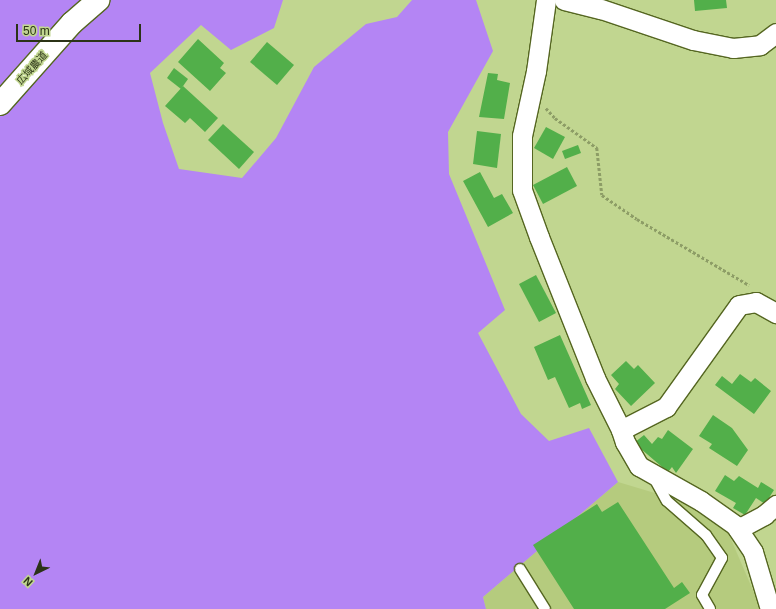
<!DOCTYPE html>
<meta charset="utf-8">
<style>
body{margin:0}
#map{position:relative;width:776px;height:609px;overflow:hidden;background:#c1d690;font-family:Helvetica,"Noto Sans JP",sans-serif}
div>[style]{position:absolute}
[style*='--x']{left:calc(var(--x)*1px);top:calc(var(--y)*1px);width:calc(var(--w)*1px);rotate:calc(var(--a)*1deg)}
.built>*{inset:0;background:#b5cb7e}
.green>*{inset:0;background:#b485f4}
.building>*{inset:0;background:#52af4a}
.path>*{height:2.5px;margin-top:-1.25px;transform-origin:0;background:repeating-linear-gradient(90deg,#8d9d66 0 3px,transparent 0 5px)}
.roads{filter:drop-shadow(1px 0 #556621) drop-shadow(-1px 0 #556621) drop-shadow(0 1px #556621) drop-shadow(0 -1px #556621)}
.lane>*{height:10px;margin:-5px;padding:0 5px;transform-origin:5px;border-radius:5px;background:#fff}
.street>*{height:19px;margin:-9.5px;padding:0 9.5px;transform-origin:9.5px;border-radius:9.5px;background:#fff}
.secondary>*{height:22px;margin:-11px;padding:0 11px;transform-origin:11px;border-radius:11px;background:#fff}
span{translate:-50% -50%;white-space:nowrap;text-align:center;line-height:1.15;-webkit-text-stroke:3px #c1d690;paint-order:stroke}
.street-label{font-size:10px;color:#2b3317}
.north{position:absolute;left:16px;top:553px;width:40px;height:40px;-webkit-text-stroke:3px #c1d690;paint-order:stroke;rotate:223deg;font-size:11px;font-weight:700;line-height:16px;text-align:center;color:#2b3317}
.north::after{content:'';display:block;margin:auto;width:14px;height:18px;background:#2b3317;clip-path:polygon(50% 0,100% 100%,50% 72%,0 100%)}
.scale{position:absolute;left:16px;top:24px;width:125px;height:18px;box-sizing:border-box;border:2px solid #2b3317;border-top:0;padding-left:5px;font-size:12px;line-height:14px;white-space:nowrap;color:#2b3317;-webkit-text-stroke:3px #c1d690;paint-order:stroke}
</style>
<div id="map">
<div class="built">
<div style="clip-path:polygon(618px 482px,688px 503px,727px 530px,761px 609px,486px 609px,483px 597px)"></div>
</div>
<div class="green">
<div style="clip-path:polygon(0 0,283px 0,274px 28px,231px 50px,201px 25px,150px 73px,163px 123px,179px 169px,242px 178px,276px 138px,314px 67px,366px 24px,397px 17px,412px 0,476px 0,493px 51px,448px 132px,449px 174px,505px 310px,478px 333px,521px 414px,549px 441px,589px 428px,618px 482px,483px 597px,486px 609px,0 609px)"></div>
</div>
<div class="building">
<div style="clip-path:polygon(694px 0,726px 0,727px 8px,695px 11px)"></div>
<div style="clip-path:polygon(198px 39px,224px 63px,220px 68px,226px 73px,210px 91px,178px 62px)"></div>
<div style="clip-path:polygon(267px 42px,294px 65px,277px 85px,250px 62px)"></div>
<div style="clip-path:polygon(174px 68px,188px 79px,181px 89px,167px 78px)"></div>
<div style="clip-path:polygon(488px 73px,498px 74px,497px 80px,510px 83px,504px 119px,479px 117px)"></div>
<div style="clip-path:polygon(183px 86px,218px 118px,205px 132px,190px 118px,185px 123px,165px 106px)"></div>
<div style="clip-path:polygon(223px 124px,254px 152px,239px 169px,208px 140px)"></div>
<div style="clip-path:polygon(546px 127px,565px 137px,553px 159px,534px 148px)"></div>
<div style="clip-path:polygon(477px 131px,501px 134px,497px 168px,473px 164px)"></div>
<div style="clip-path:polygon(578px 145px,581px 153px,565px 159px,562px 151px)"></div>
<div style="clip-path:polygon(567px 167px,577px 186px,543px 204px,533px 185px)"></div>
<div style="clip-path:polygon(480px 172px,494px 198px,502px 194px,513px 213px,488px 227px,463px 181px)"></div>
<div style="clip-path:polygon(536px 275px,556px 313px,539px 322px,519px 284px)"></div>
<div style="clip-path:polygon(560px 335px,591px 405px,582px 409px,580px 403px,569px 408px,555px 377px,548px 380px,534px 347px)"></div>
<div style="clip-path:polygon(626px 361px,634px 369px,638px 365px,655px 383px,631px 406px,615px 389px,619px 384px,611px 375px)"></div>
<div style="clip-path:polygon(740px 374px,751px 382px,755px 378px,771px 391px,754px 414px,715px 385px,722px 376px,732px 384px)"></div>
<div style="clip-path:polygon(713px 415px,732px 428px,748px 450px,737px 466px,709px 448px,712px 444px,699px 436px)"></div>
<div style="clip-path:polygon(668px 430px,693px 449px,676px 473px,672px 467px,668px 472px,634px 443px,644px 435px,652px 444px,658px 437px,662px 439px)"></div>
<div style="clip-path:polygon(725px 475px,734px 481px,739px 476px,758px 488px,761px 482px,774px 490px,765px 504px,756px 498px,745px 515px,733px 508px,736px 503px,715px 491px)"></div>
<div style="clip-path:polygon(618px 502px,674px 588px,682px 582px,690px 593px,665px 609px,574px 609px,533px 545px,597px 504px,602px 512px)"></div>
</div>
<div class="path">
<div style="--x:546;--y:108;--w:13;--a:48"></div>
<div style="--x:555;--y:118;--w:52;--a:35.5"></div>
<div style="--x:597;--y:148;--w:47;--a:83.9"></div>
<div style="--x:602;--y:195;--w:42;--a:34.4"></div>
<div style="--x:637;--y:219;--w:130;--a:30.5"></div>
</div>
<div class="roads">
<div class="lane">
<div style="--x:654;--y:478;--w:26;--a:61"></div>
<div style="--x:667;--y:501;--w:52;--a:41.1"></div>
<div style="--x:706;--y:535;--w:28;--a:55"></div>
<div style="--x:722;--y:558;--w:42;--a:118.4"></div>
<div style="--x:702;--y:595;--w:16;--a:60"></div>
<div style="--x:520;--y:569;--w:47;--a:58"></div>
</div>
<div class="street">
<div style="--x:546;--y:0;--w:72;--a:98"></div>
<div style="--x:536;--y:71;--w:66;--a:102.2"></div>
<div style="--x:522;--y:136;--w:54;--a:90"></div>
<div style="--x:522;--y:190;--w:50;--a:70.1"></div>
<div style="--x:539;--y:237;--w:152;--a:68.3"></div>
<div style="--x:595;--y:378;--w:58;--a:63.4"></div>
<div style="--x:621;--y:430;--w:13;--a:72"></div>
<div style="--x:625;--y:442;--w:28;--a:60"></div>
<div style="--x:639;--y:466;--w:71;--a:29.4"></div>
<div style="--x:701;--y:501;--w:42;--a:35.2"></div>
<div style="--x:735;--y:525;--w:32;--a:56"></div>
<div style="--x:753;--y:552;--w:59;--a:73.4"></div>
<div style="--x:564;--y:0;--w:38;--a:14"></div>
<div style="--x:601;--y:9;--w:97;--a:18.6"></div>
<div style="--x:693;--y:40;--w:41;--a:11.3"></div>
<div style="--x:733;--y:48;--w:27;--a:-6"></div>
<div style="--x:760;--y:45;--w:20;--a:-37"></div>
<div style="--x:621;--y:430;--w:51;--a:-27.1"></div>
<div style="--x:666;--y:407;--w:125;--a:-54.4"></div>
<div style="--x:739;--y:305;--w:17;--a:-10"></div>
<div style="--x:756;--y:302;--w:23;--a:29"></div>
<div style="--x:738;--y:529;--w:30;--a:-28"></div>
<div style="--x:764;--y:515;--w:16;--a:-40"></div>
</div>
<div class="secondary">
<div style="--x:0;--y:104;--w:108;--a:-48.4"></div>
<div style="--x:72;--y:23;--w:35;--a:-41"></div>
</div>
</div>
<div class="street-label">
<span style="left:32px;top:68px;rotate:-48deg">広域農道</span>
</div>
<div class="north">N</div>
<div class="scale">50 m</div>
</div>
